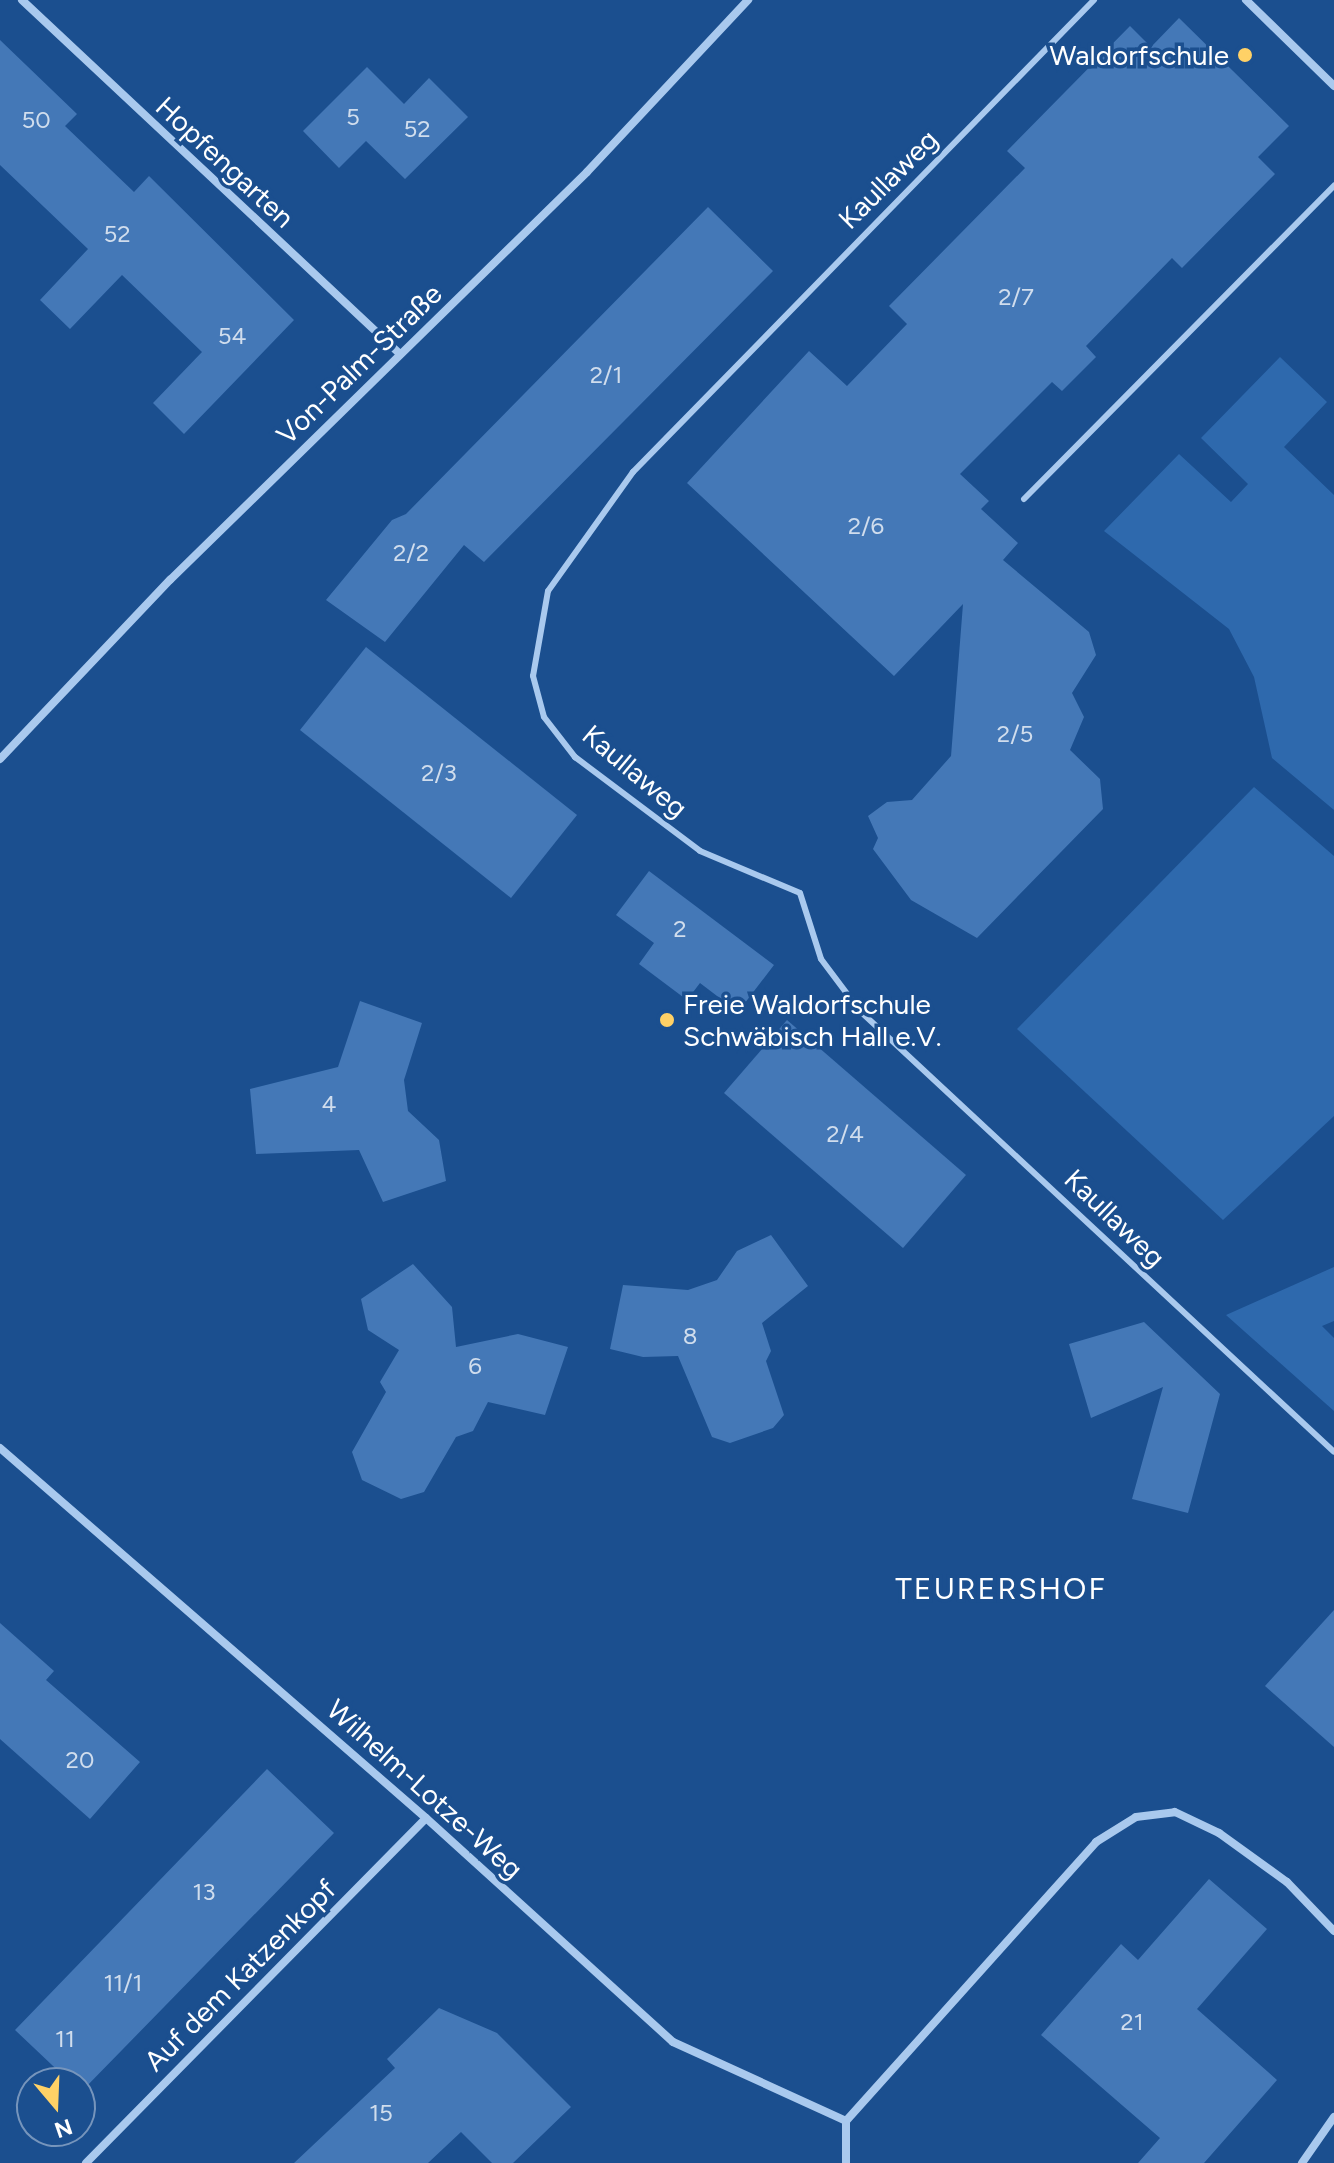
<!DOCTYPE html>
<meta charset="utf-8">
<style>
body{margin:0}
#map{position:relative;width:1334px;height:2163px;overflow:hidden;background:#1b4f8f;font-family:Figtree,sans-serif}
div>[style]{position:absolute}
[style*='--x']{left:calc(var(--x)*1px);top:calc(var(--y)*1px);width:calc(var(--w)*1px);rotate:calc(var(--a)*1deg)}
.green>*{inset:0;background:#2e69ad}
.building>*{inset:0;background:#4478b7}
.lane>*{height:6px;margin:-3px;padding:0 3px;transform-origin:3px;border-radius:3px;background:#a9c9ee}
.street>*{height:8px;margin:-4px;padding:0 4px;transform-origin:4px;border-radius:4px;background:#a9c9ee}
.dots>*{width:22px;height:22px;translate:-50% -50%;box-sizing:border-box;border:4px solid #1b4f8f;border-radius:50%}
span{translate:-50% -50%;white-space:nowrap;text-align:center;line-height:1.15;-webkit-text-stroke:7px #1b4f8f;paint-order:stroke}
.number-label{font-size:24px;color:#d0dded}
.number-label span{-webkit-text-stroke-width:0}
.poi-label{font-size:28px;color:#fff}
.right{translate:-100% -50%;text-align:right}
.left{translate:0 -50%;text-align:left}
.street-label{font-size:28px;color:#fff}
.neighbourhood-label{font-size:30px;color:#fff;letter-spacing:2px}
.north{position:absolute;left:16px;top:2067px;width:80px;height:80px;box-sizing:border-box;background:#1b4f8f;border:2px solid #7695bc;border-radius:50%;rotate:161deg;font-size:22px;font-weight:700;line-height:32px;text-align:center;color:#fff}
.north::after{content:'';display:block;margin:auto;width:28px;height:36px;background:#ffd166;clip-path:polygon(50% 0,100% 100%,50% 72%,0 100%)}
</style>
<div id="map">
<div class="green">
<div style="clip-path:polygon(1280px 357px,1327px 402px,1284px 447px,1334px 495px,1334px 810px,1272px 758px,1254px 677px,1229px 629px,1104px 531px,1179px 454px,1231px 502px,1248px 484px,1201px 438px)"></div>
<div style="clip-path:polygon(1254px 787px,1334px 856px,1334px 1116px,1223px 1220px,1017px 1029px)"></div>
<div style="clip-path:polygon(1334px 1267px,1334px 1321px,1322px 1326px,1334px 1338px,1334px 1411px,1226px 1315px)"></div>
</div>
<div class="building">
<div style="clip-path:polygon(1179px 18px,1289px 126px,1258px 157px,1275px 174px,1182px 268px,1172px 258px,1086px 346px,1096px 357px,1062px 391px,1052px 382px,960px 474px,989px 501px,981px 509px,1018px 543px,1003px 560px,1089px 632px,1096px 655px,1072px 693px,1084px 717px,1070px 750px,1100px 779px,1103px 809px,977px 938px,911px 900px,873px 849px,878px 838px,868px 816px,887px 802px,912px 800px,951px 756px,963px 604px,894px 676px,687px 483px,809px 351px,847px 386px,907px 324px,889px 306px,1025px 168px,1007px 151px,1130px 26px,1151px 47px)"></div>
<div style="clip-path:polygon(0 40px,77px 114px,65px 126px,134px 192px,149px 176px,294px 320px,184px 434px,153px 403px,202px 352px,122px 275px,70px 329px,40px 300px,88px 249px,0 165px)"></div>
<div style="clip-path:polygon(367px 67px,404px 104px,429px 78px,468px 117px,405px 179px,366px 141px,339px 168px,303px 131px)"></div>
<div style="clip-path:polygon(708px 207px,773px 271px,484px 562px,464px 545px,385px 642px,326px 600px,392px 520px,406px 514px)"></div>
<div style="clip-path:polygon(366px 647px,577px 815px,511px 898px,300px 730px)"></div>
<div style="clip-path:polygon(649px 871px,774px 965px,738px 1012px,700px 983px,687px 1000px,639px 964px,654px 943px,616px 915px)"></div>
<div style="clip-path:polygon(360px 1001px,422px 1023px,404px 1080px,408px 1111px,439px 1140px,446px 1181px,383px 1202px,359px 1150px,256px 1154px,250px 1089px,338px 1067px)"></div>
<div style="clip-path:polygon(787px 1020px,966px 1175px,903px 1248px,724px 1093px)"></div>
<div style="clip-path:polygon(771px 1235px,808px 1286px,762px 1323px,771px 1351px,766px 1361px,784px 1415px,773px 1428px,730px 1443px,712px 1437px,678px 1356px,643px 1357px,610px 1349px,623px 1285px,688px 1290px,717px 1280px,737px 1251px)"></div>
<div style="clip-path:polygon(413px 1264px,452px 1307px,456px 1347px,518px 1334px,568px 1347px,545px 1415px,488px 1402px,473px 1431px,456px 1437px,424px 1492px,401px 1499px,362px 1480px,352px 1452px,386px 1392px,380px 1382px,399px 1350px,368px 1330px,361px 1299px)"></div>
<div style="clip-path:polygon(1144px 1322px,1220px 1394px,1188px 1513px,1132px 1499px,1163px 1387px,1091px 1418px,1069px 1344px)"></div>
<div style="clip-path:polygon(1334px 1610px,1334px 1747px,1265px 1686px)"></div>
<div style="clip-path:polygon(0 1623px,54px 1671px,46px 1680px,140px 1762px,90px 1819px,0 1739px)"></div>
<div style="clip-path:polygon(267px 1769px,334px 1833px,81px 2092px,80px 2083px,71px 2083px,15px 2030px)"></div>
<div style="clip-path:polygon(1209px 1879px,1267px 1929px,1197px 2009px,1277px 2080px,1204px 2163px,1138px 2163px,1160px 2138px,1041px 2035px,1121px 1944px,1138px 1960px)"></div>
<div style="clip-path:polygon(439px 2008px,497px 2033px,571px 2107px,513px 2163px,492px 2163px,461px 2132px,428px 2163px,294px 2163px,395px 2068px,387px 2059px)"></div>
</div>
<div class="lane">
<div style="--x:1094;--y:0;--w:660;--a:134.32"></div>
<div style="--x:633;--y:472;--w:146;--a:125.5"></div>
<div style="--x:548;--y:591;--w:86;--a:100"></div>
<div style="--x:533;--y:676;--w:42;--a:75"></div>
<div style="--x:544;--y:717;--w:51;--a:52.2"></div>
<div style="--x:575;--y:757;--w:156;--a:36.9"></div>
<div style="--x:700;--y:851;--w:108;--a:22.8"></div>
<div style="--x:800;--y:893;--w:69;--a:72.3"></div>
<div style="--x:821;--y:959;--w:65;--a:53.1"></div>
<div style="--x:860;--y:1011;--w:647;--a:42.93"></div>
<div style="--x:1024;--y:499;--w:441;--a:-45.3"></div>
</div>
<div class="street">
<div style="--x:22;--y:0;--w:518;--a:43.12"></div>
<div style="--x:1246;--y:0;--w:123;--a:44.3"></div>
<div style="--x:0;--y:759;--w:247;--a:-46.5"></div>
<div style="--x:170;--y:580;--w:583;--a:-44.37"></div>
<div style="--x:587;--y:172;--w:236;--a:-46.9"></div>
<div style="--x:0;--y:1448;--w:564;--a:40.98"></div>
<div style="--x:426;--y:1818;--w:333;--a:42.2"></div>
<div style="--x:673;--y:2042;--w:190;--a:24.5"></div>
<div style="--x:846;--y:2121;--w:375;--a:-48.1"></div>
<div style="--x:1096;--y:1842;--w:47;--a:-32"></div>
<div style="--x:1136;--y:1817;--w:39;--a:-7"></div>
<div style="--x:1175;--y:1812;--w:49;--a:25.5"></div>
<div style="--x:1219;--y:1833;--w:84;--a:35.8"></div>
<div style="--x:1287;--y:1882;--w:68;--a:46.2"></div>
<div style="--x:86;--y:2163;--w:484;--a:-45.4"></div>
<div style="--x:846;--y:2163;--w:42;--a:-90"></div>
<div style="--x:1302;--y:2163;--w:56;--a:-55.2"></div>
</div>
<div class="dots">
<div style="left:1245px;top:55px;background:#ffd166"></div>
<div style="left:667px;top:1020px;background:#ffd166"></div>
</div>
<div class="number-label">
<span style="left:353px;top:117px">5</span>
<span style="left:36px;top:120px">50</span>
<span style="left:417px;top:129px">52</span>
<span style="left:117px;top:234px">52</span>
<span style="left:1016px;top:297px">2/7</span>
<span style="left:232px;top:336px">54</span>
<span style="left:606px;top:375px">2/1</span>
<span style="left:866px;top:526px">2/6</span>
<span style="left:411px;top:553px">2/2</span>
<span style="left:1015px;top:734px">2/5</span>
<span style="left:439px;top:773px">2/3</span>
<span style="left:680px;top:929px">2</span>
<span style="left:329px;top:1104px">4</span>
<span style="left:845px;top:1134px">2/4</span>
<span style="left:690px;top:1336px">8</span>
<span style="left:475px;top:1366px">6</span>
<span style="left:80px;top:1760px">20</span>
<span style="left:204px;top:1892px">13</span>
<span style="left:123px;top:1983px">11/1</span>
<span style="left:1132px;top:2022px">21</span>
<span style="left:65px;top:2039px">11</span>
<span style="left:381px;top:2113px">15</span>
</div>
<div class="poi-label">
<span class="right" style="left:1229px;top:55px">Waldorfschule</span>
<span class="left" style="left:683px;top:1020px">Freie Waldorfschule<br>Schwäbisch Hall e.V.</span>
</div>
<div class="street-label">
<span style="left:225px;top:162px;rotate:43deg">Hopfengarten</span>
<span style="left:888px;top:179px;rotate:-45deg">Kaullaweg</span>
<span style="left:359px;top:364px;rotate:-44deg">Von-Palm-Straße</span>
<span style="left:635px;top:771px;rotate:40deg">Kaullaweg</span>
<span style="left:1115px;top:1218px;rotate:44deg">Kaullaweg</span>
<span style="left:425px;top:1789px;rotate:42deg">Wilhelm-Lotze-Weg</span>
<span style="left:240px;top:1975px;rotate:-45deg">Auf dem Katzenkopf</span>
</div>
<div class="neighbourhood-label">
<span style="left:1001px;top:1589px">TEURERSHOF</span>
</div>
<div class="north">N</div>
</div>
